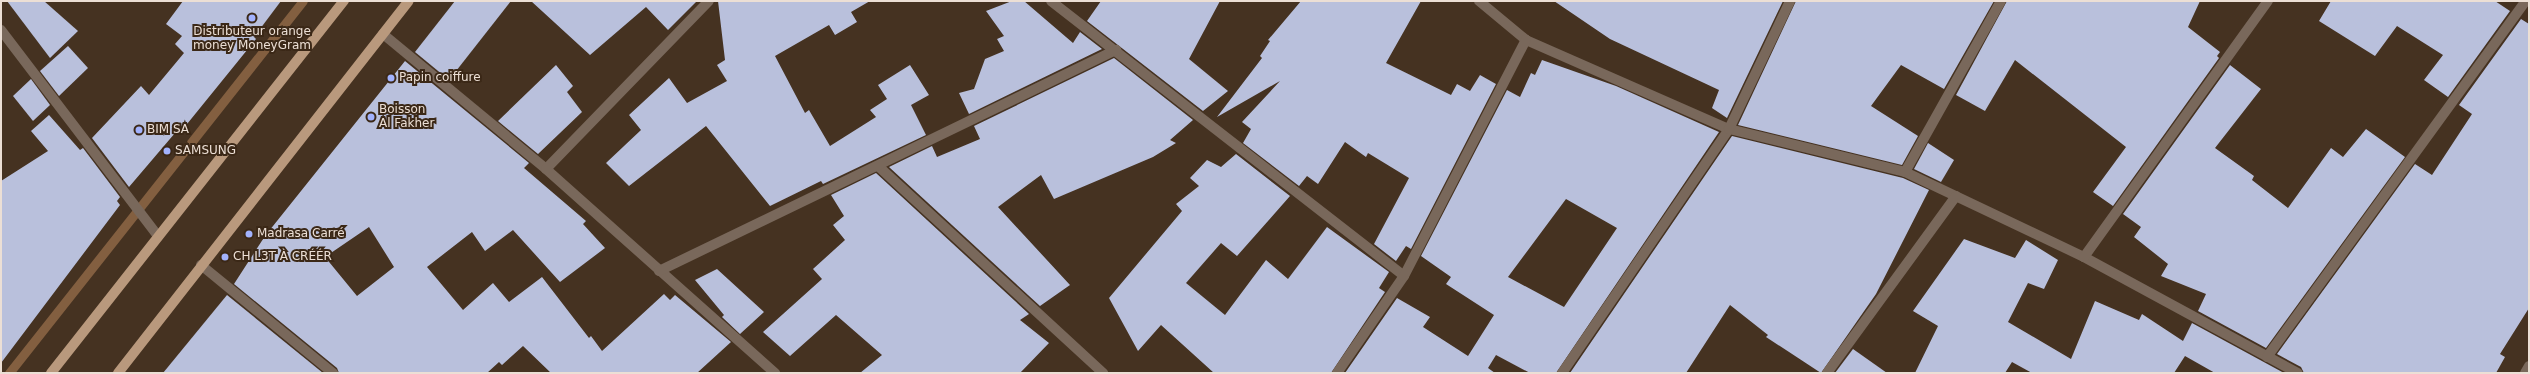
<!DOCTYPE html>
<meta charset="utf-8">
<style>
body{margin:0}
#map{position:relative;width:2530px;height:374px;overflow:hidden;background:#453221;font-family:"DejaVu Sans",sans-serif}
div>[style]{position:absolute}
[style*='--x']{left:calc(var(--x)*1px);top:calc(var(--y)*1px);width:calc(var(--w)*1px);rotate:calc(var(--a)*1deg)}
.stream>*{height:9px;margin:-4.5px;padding:0 4.5px;transform-origin:4.5px;border-radius:4.5px;background:#835f40}
.building>*{inset:0;background:#b9c0dc}
.street>*{height:10px;margin:-5px;padding:0 5px;transform-origin:5px;border-radius:5px;background:#79685b}
.primary>*{height:10px;margin:-5px;padding:0 5px;transform-origin:5px;border-radius:5px;background:#b9997d}
.dots>*{width:11px;height:11px;translate:-50% -50%;box-sizing:border-box;border:2px solid #3b2817;border-radius:50%}
span{translate:-50% -50%;white-space:nowrap;text-align:center;line-height:1.15;-webkit-text-stroke:4px #3b2817;paint-order:stroke}
.poi-label{font-size:12px;color:#ecdfd5}
.left{translate:0 -50%;text-align:left}
.frame{position:absolute;inset:0;border:2px solid #ecdfd5;pointer-events:none}
</style>
<div id="map">
<div class="stream">
<div style="--x:9;--y:373;--w:474;--a:-51.7"></div>
</div>
<div class="building">
<div style="clip-path:polygon(7px 1px,44px 1px,78px 31px,50px 58px)"></div>
<div style="clip-path:polygon(183px 1px,281px 1px,254px 37px,256px 39px,183px 129px,181px 126px,129px 187px,92px 138px,141px 86px,149px 95px,184px 53px,175px 44px,182px 36px,166px 24px)"></div>
<div style="clip-path:polygon(455px 1px,511px 1px,449px 80px,415px 52px)"></div>
<div style="clip-path:polygon(531px 1px,697px 1px,668px 30px,646px 7px,590px 55px)"></div>
<div style="clip-path:polygon(718px 1px,870px 1px,851px 12px,857px 22px,835px 35px,829px 25px,775px 56px,805px 113px,809px 110px,830px 146px,876px 117px,870px 110px,887px 99px,878px 85px,910px 65px,929px 95px,911px 105px,926px 135px,823px 184px,821px 181px,770px 206px,706px 126px,629px 186px,606px 163px,641px 130px,629px 115px,669px 78px,687px 103px,727px 81px,717px 65px,725px 60px)"></div>
<div style="clip-path:polygon(1012px 1px,1024px 1px,1073px 43px,1080px 32px,1102px 49px,969px 114px,959px 93px,974px 89px,985px 59px,1004px 51px,997px 39px,1004px 36px,986px 11px)"></div>
<div style="clip-path:polygon(1101px 1px,1220px 1px,1189px 59px,1228px 91px,1203px 111px,1087px 21px)"></div>
<div style="clip-path:polygon(1301px 1px,1421px 1px,1386px 63px,1451px 95px,1457px 84px,1470px 91px,1480px 75px,1496px 84px,1411px 249px,1406px 246px,1396px 261px,1374px 244px,1409px 178px,1368px 153px,1366px 157px,1345px 142px,1318px 184px,1307px 176px,1299px 186px,1243px 143px,1251px 129px,1242px 122px,1280px 81px,1217px 117px,1262px 58px,1260px 56px,1270px 41px,1268px 40px)"></div>
<div style="clip-path:polygon(1554px 1px,1783px 1px,1727px 118px,1712px 108px,1719px 90px,1610px 39px)"></div>
<div style="clip-path:polygon(1796px 1px,1994px 1px,1944px 89px,1901px 65px,1871px 106px,1918px 136px,1902px 165px,1738px 125px)"></div>
<div style="clip-path:polygon(2007px 1px,2200px 1px,2188px 27px,2220px 52px,2217px 56px,2219px 58px,2113px 206px,2093px 192px,2126px 147px,2015px 60px,1985px 111px,1956px 95px)"></div>
<div style="clip-path:polygon(2331px 1px,2495px 1px,2510px 11px,2448px 97px,2424px 80px,2443px 55px,2397px 26px,2375px 56px,2319px 21px)"></div>
<div style="clip-path:polygon(2521px 19px,2529px 24px,2529px 308px,2500px 354px,2505px 357px,2496px 373px,2304px 373px,2301px 367px,2277px 354px,2415px 164px,2432px 175px,2472px 114px,2459px 105px)"></div>
<div style="clip-path:polygon(68px 46px,88px 68px,59px 96px,40px 71px)"></div>
<div style="clip-path:polygon(1114px 58px,1193px 120px,1170px 140px,1176px 143px,1153px 157px,1054px 199px,1041px 175px,998px 207px,1070px 285px,1040px 306px,889px 167px,932px 146px,937px 157px,980px 139px,974px 126px)"></div>
<div style="clip-path:polygon(evenodd,1542px 60px,1616px 86px,1719px 132px,1556px 373px,1530px 373px,1496px 355px,1488px 368px,1495px 373px,1345px 373px,1397px 298px,1430px 317px,1423px 327px,1468px 356px,1494px 315px,1446px 284px,1451px 277px,1421px 256px,1507px 90px,1520px 97px,1531px 73px,1535px 75px,1542px 60px,1566px 199px,1617px 228px,1564px 307px,1508px 277px,1566px 199px)"></div>
<div style="clip-path:polygon(evenodd,405px 61px,529px 163px,524px 168px,586px 221px,583px 224px,605px 248px,560px 282px,513px 230px,485px 251px,472px 232px,427px 267px,463px 310px,493px 283px,509px 302px,542px 277px,589px 338px,591px 336px,602px 351px,664px 294px,670px 300px,675px 295px,731px 342px,697px 373px,551px 373px,523px 346px,502px 365px,499px 362px,487px 373px,339px 373px,337px 368px,234px 284px,265px 236px,405px 61px,369px 227px,394px 267px,357px 296px,325px 257px,369px 227px)"></div>
<div style="clip-path:polygon(556px 65px,573px 86px,567px 92px,582px 112px,538px 154px,498px 121px)"></div>
<div style="clip-path:polygon(2230px 65px,2261px 89px,2215px 148px,2254px 176px,2252px 180px,2288px 208px,2331px 148px,2343px 157px,2366px 129px,2405px 157px,2266px 348px,2198px 311px,2206px 294px,2161px 276px,2168px 264px,2134px 237px,2141px 227px,2123px 214px)"></div>
<div style="clip-path:polygon(31px 79px,50px 105px,33px 121px,13px 96px)"></div>
<div style="clip-path:polygon(49px 115px,80px 150px,83px 148px,120px 197px,117px 201px,120px 205px,1px 363px,1px 181px,48px 151px,31px 131px)"></div>
<div style="clip-path:polygon(1732px 136px,1903px 178px,1929px 190px,1876px 294px,1821px 373px,1766px 337px,1768px 335px,1730px 305px,1686px 373px,1570px 373px)"></div>
<div style="clip-path:polygon(1928px 143px,1954px 160px,1941px 182px,1914px 169px)"></div>
<div style="clip-path:polygon(1236px 154px,1290px 196px,1237px 256px,1221px 243px,1186px 283px,1225px 315px,1266px 260px,1288px 279px,1327px 227px,1389px 272px,1379px 288px,1385px 292px,1331px 373px,1214px 373px,1161px 325px,1138px 351px,1109px 298px,1182px 211px,1176px 204px,1199px 186px,1190px 178px,1207px 160px,1221px 167px)"></div>
<div style="clip-path:polygon(876px 173px,1029px 314px,1020px 320px,1049px 343px,1020px 373px,860px 373px,882px 355px,836px 315px,790px 356px,763px 332px,822px 279px,813px 269px,845px 240px,833px 225px,844px 216px,831px 195px)"></div>
<div style="clip-path:polygon(1964px 239px,2015px 258px,2026px 240px,2058px 260px,2044px 289px,2028px 283px,2008px 322px,2071px 359px,2095px 301px,2139px 320px,2142px 314px,2183px 341px,2192px 323px,2284px 373px,2215px 373px,2185px 356px,2174px 373px,2032px 373px,2012px 362px,2005px 373px,1915px 373px,1938px 326px,1913px 311px)"></div>
<div style="clip-path:polygon(717px 269px,764px 312px,740px 334px,722px 317px,724px 315px,695px 280px)"></div>
<div style="clip-path:polygon(227px 295px,323px 373px,163px 373px)"></div>
<div style="clip-path:polygon(1853px 349px,1887px 373px,1835px 373px)"></div>
</div>
<div class="street">
<div style="--x:1051;--y:1;--w:447;--a:37.9"></div>
<div style="--x:1479;--y:1;--w:61;--a:39.7"></div>
<div style="--x:1526;--y:40;--w:222;--a:23.7"></div>
<div style="--x:1729;--y:129;--w:181;--a:13.7"></div>
<div style="--x:1905;--y:172;--w:198;--a:25.4"></div>
<div style="--x:2084;--y:257;--w:243;--a:28.5"></div>
<div style="--x:1;--y:30;--w:259;--a:52.7"></div>
<div style="--x:383;--y:34;--w:212;--a:39.6"></div>
<div style="--x:546;--y:169;--w:307;--a:41.7"></div>
<div style="--x:878;--y:166;--w:306;--a:42.6"></div>
<div style="--x:546;--y:169;--w:234;--a:-45.9"></div>
<div style="--x:1905;--y:172;--w:196;--a:-60.7"></div>
<div style="--x:2084;--y:257;--w:315;--a:-54.3"></div>
<div style="--x:201;--y:265;--w:171;--a:39.3"></div>
<div style="--x:659;--y:271;--w:508;--a:-25.81"></div>
<div style="--x:2267;--y:357;--w:440;--a:-54"></div>
<div style="--x:1337;--y:373;--w:118;--a:-55.4"></div>
<div style="--x:1404;--y:276;--w:266;--a:-62.7"></div>
<div style="--x:1562;--y:373;--w:296;--a:-55.6"></div>
<div style="--x:1729;--y:129;--w:142;--a:-64.5"></div>
<div style="--x:1827;--y:373;--w:219;--a:-53.9"></div>
<div style="--x:2525;--y:373;--w:8;--a:-60"></div>
</div>
<div class="primary">
<div style="--x:51;--y:373;--w:474;--a:-51.8"></div>
<div style="--x:118;--y:373;--w:472;--a:-52"></div>
</div>
<div class="dots">
<div style="left:252px;top:18px;background:#a2b2fd"></div>
<div style="left:391px;top:78px;background:#a2b2fd"></div>
<div style="left:371px;top:117px;background:#a2b2fd"></div>
<div style="left:139px;top:130px;background:#a2b2fd"></div>
<div style="left:167px;top:151px;background:#a2b2fd"></div>
<div style="left:249px;top:234px;background:#a2b2fd"></div>
<div style="left:225px;top:257px;background:#a2b2fd"></div>
</div>
<div class="poi-label">
<span style="left:252px;top:39px">Distributeur orange<br>money MoneyGram</span>
<span class="left" style="left:399px;top:78px">Papin coiffure</span>
<span class="left" style="left:379px;top:117px">Boisson<br>Al Fakher</span>
<span class="left" style="left:147px;top:130px">BIM SA</span>
<span class="left" style="left:175px;top:151px">SAMSUNG</span>
<span class="left" style="left:257px;top:234px">Madrasa Carré</span>
<span class="left" style="left:233px;top:257px">CH L3T À CRÉÉR</span>
</div>
<div class="frame"></div>
</div>
